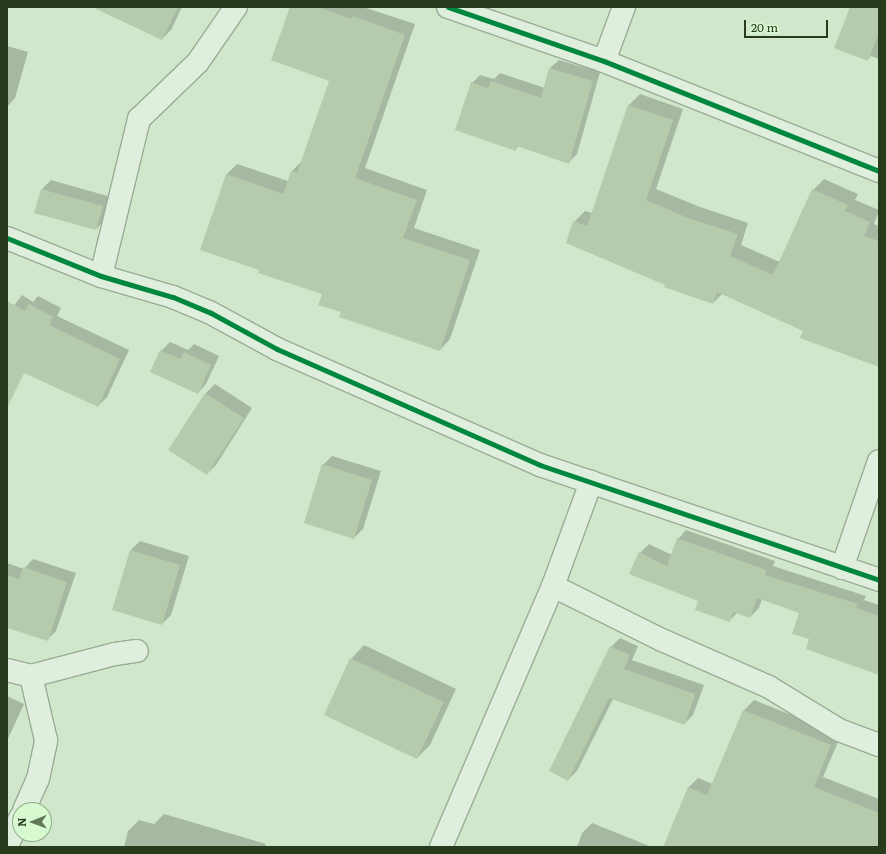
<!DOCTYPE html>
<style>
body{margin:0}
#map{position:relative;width:886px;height:854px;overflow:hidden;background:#d0e7cb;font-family:Literata,serif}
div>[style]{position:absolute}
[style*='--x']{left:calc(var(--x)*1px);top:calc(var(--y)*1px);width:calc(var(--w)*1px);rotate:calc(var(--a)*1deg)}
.shadow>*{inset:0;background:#0003}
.building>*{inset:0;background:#b6cbac}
.roads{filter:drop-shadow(1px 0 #9aac95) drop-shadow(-1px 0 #9aac95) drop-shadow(0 1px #9aac95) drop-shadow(0 -1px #9aac95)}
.minor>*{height:22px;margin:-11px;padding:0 11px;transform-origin:11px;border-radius:11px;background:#e0eede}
.cycleway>*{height:5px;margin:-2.5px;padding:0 2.5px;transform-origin:2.5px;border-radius:2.5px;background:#00873e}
span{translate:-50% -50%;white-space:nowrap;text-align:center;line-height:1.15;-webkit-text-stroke:4px #d6f9d0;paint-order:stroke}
.frame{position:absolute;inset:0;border:8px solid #283b1c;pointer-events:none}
.north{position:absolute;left:12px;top:802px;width:40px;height:40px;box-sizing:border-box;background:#d6f9d0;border:1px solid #90ad88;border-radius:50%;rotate:269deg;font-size:11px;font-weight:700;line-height:16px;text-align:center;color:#283b1c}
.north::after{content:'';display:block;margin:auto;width:14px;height:18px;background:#637759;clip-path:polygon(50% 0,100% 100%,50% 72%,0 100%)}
.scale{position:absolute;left:744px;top:20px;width:84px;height:18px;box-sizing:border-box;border:2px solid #283b1c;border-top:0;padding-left:5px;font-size:12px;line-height:14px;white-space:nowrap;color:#283b1c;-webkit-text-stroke:3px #d6f9d0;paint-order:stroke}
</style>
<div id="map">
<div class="shadow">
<div style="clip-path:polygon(115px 7px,182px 7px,171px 30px,162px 39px)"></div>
<div style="clip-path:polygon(291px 7px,363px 7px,415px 24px,365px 168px,427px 190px,414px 228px,480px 250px,450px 339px,440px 350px,342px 312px,323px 294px,260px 269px,226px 175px,237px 164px,288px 181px,292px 171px,302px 161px,331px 81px)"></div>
<div style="clip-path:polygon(851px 7px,879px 7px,879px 59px,871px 56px,868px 59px)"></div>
<div style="clip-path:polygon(7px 46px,28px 52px,15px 98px,7px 107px)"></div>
<div style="clip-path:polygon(559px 60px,600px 72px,577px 154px,568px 163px,519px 146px,515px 149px,472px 83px,480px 75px,494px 79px,500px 73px,545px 88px,550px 68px)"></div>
<div style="clip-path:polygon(640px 94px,683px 109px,656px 189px,700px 207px,748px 223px,741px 245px,780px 262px,813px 190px,824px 179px,858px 194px,855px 200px,879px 210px,874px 224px,879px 226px,879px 360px,804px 330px,723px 293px,713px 303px,666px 284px,574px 222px,585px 211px,592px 213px,629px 105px)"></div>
<div style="clip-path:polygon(51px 180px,111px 197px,105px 220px,96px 229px,35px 212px,42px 189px)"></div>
<div style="clip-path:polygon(22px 295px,33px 302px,38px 296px,61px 308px,57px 316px,129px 350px,107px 397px,98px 406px,26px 372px,21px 376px,7px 369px,7px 315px)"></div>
<div style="clip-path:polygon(170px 342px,188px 350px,194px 344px,219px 356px,206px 384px,198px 393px,161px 351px)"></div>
<div style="clip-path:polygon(215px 384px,252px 408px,216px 465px,207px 474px,170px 450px,206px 393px)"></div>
<div style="clip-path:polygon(332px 456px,381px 471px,363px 529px,354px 538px,323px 465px)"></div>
<div style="clip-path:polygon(686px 530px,775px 561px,773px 566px,866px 596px,864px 600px,879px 605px,879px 674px,811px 639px,801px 612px,762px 599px,759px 608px,750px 617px,738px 612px,729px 621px,640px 553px,649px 544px,672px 555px,678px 539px)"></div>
<div style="clip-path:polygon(140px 541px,189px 556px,171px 615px,162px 624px,113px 609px,131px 550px)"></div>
<div style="clip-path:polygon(33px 559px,76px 573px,56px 631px,47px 640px,7px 626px,7px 563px,24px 569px)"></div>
<div style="clip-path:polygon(620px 638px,638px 646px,632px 660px,704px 685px,693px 715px,684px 724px,613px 699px,577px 771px,568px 780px,611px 647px)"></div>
<div style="clip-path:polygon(364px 645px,456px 689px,430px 745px,417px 758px,351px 659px)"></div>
<div style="clip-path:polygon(7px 696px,24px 704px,7px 741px)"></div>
<div style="clip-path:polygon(754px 700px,841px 735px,823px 777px,879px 799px,879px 847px,664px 847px,688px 788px,698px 778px,713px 784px,744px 710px)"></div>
<div style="clip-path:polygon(164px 814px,266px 844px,265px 847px,124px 847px,128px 831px,139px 820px,154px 824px)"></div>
<div style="clip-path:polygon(592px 823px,652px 847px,577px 847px,582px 833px)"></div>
</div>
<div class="building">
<div style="clip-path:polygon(92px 7px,178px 7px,162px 40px)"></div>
<div style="clip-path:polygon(290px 7px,318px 7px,352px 19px,353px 16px,405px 35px,355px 178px,417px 200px,403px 238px,470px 260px,440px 351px,339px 317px,341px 312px,318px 305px,322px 294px,258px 273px,259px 270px,200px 250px,226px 174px,283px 194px,291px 171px,297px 173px,329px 81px,271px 60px)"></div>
<div style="clip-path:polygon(850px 7px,879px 7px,879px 33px,868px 61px,834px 48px)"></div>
<div style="clip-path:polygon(549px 68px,593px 81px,569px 164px,517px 146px,516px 151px,455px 130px,471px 82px,488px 88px,491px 81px,541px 98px)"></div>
<div style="clip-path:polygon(628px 105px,673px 120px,646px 200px,688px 218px,738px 234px,730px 256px,773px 275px,812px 189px,848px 205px,845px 211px,870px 222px,864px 236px,879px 241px,879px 367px,800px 338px,803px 331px,717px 292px,713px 304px,664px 287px,665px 285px,566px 243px,573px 221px,587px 226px)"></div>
<div style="clip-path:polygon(41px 189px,103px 206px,96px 230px,34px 213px)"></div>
<div style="clip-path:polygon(7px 301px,25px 311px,29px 304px,53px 317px,49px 325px,120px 359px,98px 407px,24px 373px,7px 408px)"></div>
<div style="clip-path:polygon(160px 350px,180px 359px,184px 352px,211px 365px,198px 394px,150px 372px)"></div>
<div style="clip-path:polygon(205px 393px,244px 418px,207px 475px,168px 450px)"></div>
<div style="clip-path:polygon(322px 464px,372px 480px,354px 539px,304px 523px)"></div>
<div style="clip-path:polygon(677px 538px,767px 570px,765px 575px,858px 604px,856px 608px,879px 616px,879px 675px,806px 649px,809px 639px,792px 634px,799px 613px,757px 598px,750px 618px,733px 612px,730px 622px,695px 610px,698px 601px,629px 574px,639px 552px,667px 566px)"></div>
<div style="clip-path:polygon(130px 550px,180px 565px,162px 625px,112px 610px)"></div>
<div style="clip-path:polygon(23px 567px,67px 582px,48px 641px,7px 628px,7px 575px,19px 579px)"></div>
<div style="clip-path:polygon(610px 646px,630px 655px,624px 669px,695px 694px,685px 725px,609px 698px,568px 781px,549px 771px)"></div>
<div style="clip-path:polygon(350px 658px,444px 702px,417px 759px,324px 715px)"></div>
<div style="clip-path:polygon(743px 710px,831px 745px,814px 787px,879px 813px,879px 847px,663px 847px,688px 787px,707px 795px)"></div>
</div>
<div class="roads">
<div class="minor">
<div style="--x:448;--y:7;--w:165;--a:19.1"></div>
<div style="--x:604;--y:61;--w:296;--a:21.8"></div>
<div style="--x:604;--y:61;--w:58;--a:-69.7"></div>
<div style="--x:7;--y:238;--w:101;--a:22"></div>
<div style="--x:101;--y:276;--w:75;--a:16.3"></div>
<div style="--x:173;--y:297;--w:41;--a:22.8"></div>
<div style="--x:211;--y:313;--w:75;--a:28.6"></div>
<div style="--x:277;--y:349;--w:287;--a:23.8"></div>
<div style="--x:540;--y:465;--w:358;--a:18.7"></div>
<div style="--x:101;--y:276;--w:162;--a:-76.4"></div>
<div style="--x:139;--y:119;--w:82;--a:-44"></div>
<div style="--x:198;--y:62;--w:67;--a:-55.4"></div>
<div style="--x:842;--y:568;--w:113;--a:-70.9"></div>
<div style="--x:553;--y:586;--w:122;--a:26.4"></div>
<div style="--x:662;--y:640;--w:117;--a:23.7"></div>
<div style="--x:769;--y:687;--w:82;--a:31.6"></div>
<div style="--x:839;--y:730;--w:43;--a:20.6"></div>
<div style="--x:7;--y:670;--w:25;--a:14"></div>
<div style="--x:31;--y:676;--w:87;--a:-14.7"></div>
<div style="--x:115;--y:654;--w:22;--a:-8"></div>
<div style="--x:24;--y:810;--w:34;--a:-66"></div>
<div style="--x:38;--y:779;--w:40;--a:-78"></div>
<div style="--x:46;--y:740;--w:66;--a:-103.2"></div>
<div style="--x:7;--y:846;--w:31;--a:-65"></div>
<div style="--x:441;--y:847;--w:284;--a:-66.8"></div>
<div style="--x:553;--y:586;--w:111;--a:-69.9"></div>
</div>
</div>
<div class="cycleway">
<div style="--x:448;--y:7;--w:165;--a:19.1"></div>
<div style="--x:604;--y:61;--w:296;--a:21.8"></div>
<div style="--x:7;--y:238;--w:101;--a:22"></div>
<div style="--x:101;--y:276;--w:75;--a:16.3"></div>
<div style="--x:173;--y:297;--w:41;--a:22.8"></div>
<div style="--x:211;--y:313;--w:75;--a:28.6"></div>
<div style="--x:277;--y:349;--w:287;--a:23.8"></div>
<div style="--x:540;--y:465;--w:358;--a:18.7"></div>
</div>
<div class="frame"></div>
<div class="north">N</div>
<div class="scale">20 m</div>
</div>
